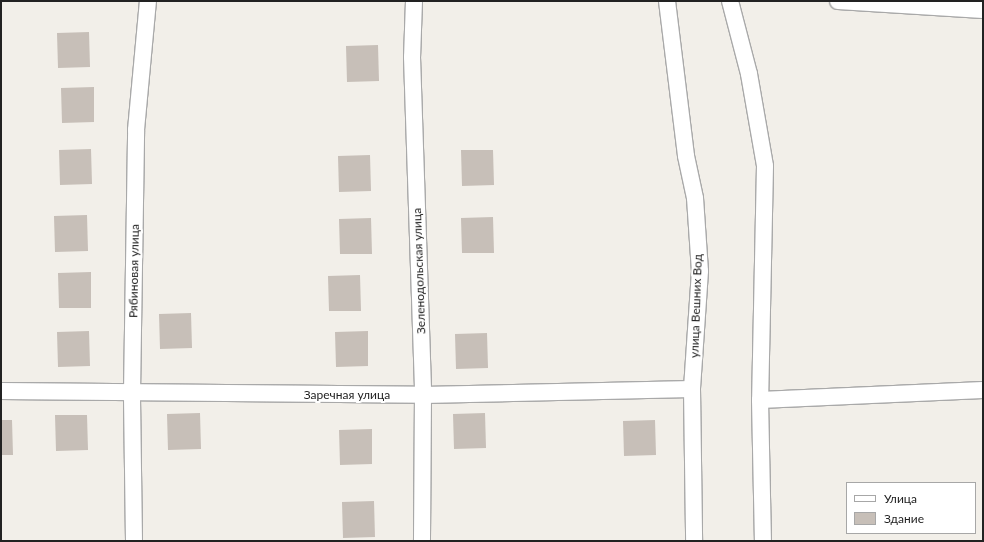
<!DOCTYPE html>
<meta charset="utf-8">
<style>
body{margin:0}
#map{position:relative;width:984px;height:542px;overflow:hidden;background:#f2efe9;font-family:Lato,sans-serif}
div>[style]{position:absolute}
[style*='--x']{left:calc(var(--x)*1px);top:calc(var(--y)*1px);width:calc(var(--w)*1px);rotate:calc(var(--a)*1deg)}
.building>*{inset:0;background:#c7bfb8}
.roads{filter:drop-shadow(1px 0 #a9a9a9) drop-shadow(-1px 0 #a9a9a9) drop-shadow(0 1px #a9a9a9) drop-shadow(0 -1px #a9a9a9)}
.minor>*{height:16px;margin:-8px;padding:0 8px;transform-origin:8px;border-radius:8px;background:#fff}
span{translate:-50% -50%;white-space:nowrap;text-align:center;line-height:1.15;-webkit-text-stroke:4px #fff;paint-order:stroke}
.street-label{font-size:12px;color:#222}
.frame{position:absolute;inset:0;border:2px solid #222;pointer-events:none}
.legend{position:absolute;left:846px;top:482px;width:130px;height:52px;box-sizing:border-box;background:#fff;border:1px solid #a7a7a7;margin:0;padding:5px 7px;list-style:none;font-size:12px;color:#222}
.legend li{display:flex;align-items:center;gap:8px;height:20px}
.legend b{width:20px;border:1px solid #a7a7a7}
</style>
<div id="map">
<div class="building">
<div style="clip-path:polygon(89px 32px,90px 67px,58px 68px,57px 33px)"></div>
<div style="clip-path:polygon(378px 45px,379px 81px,347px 82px,346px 46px)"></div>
<div style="clip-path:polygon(94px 87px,94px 122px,62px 123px,61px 88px)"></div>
<div style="clip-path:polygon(91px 149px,92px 184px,60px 185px,59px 150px)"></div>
<div style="clip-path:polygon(461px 150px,493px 150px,494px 185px,462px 186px)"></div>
<div style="clip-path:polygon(370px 155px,371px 191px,339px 192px,338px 156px)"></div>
<div style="clip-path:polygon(87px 215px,88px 251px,55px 252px,54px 216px)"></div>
<div style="clip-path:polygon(493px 217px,494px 253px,462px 253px,461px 218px)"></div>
<div style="clip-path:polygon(371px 218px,372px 254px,340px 254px,339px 219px)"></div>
<div style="clip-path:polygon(91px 272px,91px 308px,59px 308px,58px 273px)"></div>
<div style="clip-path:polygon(360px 275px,361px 311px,329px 311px,328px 276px)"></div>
<div style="clip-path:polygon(191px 313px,192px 348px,160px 349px,159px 314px)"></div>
<div style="clip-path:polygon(89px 331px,90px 366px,58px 367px,57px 332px)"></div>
<div style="clip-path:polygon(368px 331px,368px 366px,336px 367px,335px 332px)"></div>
<div style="clip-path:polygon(487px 333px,488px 368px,456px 369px,455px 334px)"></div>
<div style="clip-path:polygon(200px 413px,201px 449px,168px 450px,167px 414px)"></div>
<div style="clip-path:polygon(485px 413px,486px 448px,454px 449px,453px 414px)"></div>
<div style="clip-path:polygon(55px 415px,87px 415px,88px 450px,56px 451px)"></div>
<div style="clip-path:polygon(1px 420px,12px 420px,13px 455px,1px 455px)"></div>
<div style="clip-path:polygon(655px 420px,656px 455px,624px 456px,623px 421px)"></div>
<div style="clip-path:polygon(372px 429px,372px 464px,340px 465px,339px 430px)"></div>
<div style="clip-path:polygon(374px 501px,375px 537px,343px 538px,342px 502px)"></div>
</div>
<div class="roads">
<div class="minor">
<div style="--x:414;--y:1;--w:56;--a:92"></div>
<div style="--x:412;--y:57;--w:338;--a:88.1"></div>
<div style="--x:423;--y:395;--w:146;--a:90.4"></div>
<div style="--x:667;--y:1;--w:156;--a:83"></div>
<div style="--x:686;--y:156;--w:43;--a:77.9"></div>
<div style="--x:695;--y:198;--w:73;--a:86.1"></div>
<div style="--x:700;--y:271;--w:118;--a:93.9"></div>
<div style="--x:692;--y:389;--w:152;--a:89.2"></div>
<div style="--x:730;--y:1;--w:75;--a:75.4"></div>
<div style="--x:749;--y:74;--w:93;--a:80.1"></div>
<div style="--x:765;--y:166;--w:234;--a:91.2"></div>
<div style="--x:760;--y:400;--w:141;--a:88.8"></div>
<div style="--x:838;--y:1;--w:145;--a:3.6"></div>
<div style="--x:1;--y:391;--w:422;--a:0.5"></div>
<div style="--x:423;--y:395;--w:269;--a:-1.3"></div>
<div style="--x:760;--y:400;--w:223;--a:-2.6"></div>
<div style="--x:134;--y:541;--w:148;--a:-90.8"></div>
<div style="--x:132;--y:393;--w:263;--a:-89.1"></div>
<div style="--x:136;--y:130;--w:130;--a:-84.7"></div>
</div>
</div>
<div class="street-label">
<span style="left:134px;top:271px;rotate:-89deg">Рябиновая улица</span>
<span style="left:419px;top:271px;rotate:-92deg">Зеленодольская улица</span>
<span style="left:696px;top:306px;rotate:-88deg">улица Вешних Вод</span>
<span style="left:347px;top:395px">Заречная улица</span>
</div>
<div class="frame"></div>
<ul class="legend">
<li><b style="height:5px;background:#fff"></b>Улица</li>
<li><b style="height:11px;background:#c7bfb8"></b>Здание</li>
</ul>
</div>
